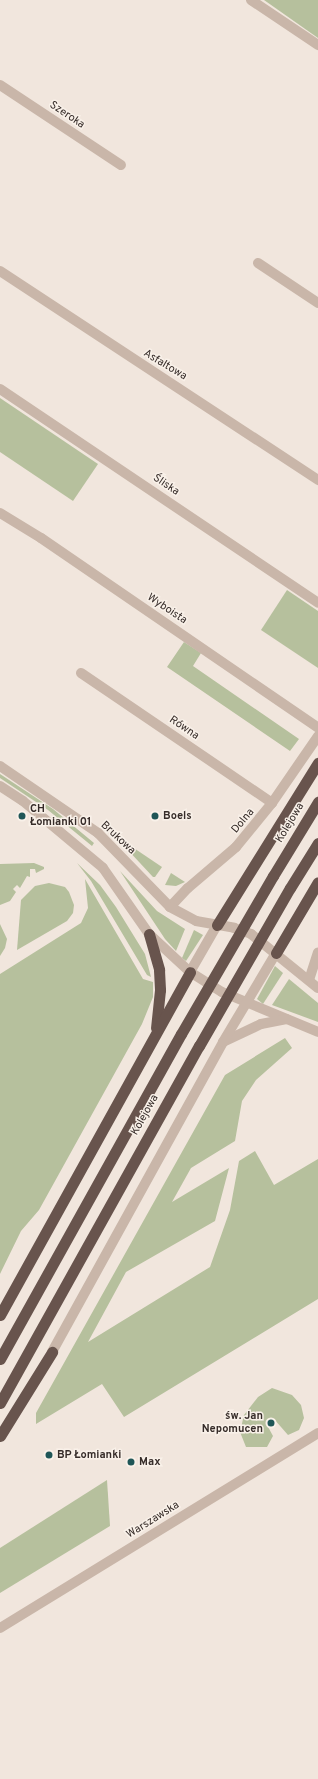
<!DOCTYPE html>
<meta charset="utf-8">
<style>
body{margin:0}
#map{position:relative;width:318px;height:1779px;overflow:hidden;background:#f1e6dd;font-family:Overpass,sans-serif}
div>[style]{position:absolute}
[style*='--x']{left:calc(var(--x)*1px);top:calc(var(--y)*1px);width:calc(var(--w)*1px);rotate:calc(var(--a)*1deg)}
.green>*{inset:0;background:#b6c09d}
.minor>*{height:10px;margin:-5px;padding:0 5px;transform-origin:5px;border-radius:5px;background:#c9b6a9}
.tertiary>*{height:10px;margin:-5px;padding:0 5px;transform-origin:5px;border-radius:5px;background:#c9b6a9}
.trunk>*{height:11px;margin:-5.5px;padding:0 5.5px;transform-origin:5.5px;border-radius:5.5px;background:#68544d}
.trunk-bridge>*{height:11px;margin:-5.5px;padding:0 5.5px;transform-origin:5.5px;border-radius:5.5px;background:#68544d}
.dots>*{width:11px;height:11px;translate:-50% -50%;box-sizing:border-box;border:2px solid #f9f1e9;border-radius:50%}
span{translate:-50% -50%;white-space:nowrap;text-align:center;line-height:1.15;-webkit-text-stroke:3px #f9f1e9;paint-order:stroke}
.street-label{font-size:11px;color:#362c29}
.poi-label{font-size:11px;color:#362c29;font-weight:700}
.left{translate:0 -50%;text-align:left}
.right{translate:-100% -50%;text-align:right}
</style>
<div id="map">
<div class="green">
<div style="clip-path:polygon(264px 0,318px 0,318px 38px)"></div>
<div style="clip-path:polygon(0 398px,98px 464px,73px 501px,0 452px)"></div>
<div style="clip-path:polygon(287px 590px,318px 611px,318px 668px,261px 630px)"></div>
<div style="clip-path:polygon(184px 642px,201px 653px,193px 666px,299px 739px,290px 751px,167px 667px)"></div>
<div style="clip-path:polygon(0 774px,53px 809px,94px 843px,92px 846px,48px 810px,0 778px)"></div>
<div style="clip-path:polygon(113px 834px,162px 867px,155px 877px,153px 877px)"></div>
<div style="clip-path:polygon(34px 863px,44px 867px,44px 869px,36px 873px,35px 869px,30px 869px,30px 877px,27px 876px,20px 888px,17px 885px,13px 889px,16px 892px,10px 901px,0 905px,0 864px)"></div>
<div style="clip-path:polygon(77px 863px,100px 885px,116px 907px,145px 954px,151px 977px,147px 975px,91px 881px)"></div>
<div style="clip-path:polygon(120px 871px,157px 911px,185px 929px,176px 951px,165px 939px)"></div>
<div style="clip-path:polygon(171px 873px,185px 882px,176px 886px,165px 885px)"></div>
<div style="clip-path:polygon(85px 879px,143px 979px,153px 982px,153px 997px,142px 1024px,39px 1210px,21px 1231px,0 1274px,0 974px,81px 923px,88px 908px)"></div>
<div style="clip-path:polygon(49px 883px,65px 887px,69px 892px,74px 905px,73px 913px,67px 921px,17px 950px,21px 900px,35px 886px)"></div>
<div style="clip-path:polygon(0 924px,7px 939px,5px 948px,0 956px)"></div>
<div style="clip-path:polygon(194px 930px,203px 935px,186px 961px,182px 958px)"></div>
<div style="clip-path:polygon(275px 966px,283px 973px,263px 1004px,257px 999px)"></div>
<div style="clip-path:polygon(289px 979px,318px 1003px,318px 1022px,272px 1005px)"></div>
<div style="clip-path:polygon(285px 1038px,292px 1048px,256px 1080px,242px 1101px,235px 1141px,191px 1168px,172px 1202px,229px 1168px,215px 1221px,126px 1272px,88px 1342px,210px 1267px,230px 1210px,239px 1161px,255px 1151px,274px 1185px,318px 1159px,318px 1299px,124px 1417px,102px 1384px,36px 1424px,36px 1413px,225px 1075px)"></div>
<div style="clip-path:polygon(272px 1388px,292px 1395px,301px 1405px,304px 1418px,299px 1430px,288px 1435px,274px 1419px,270px 1419px,267px 1425px,273px 1436px,267px 1447px,246px 1447px,240px 1432px,244px 1415px,258px 1397px)"></div>
<div style="clip-path:polygon(107px 1480px,110px 1526px,0 1593px,0 1548px)"></div>
</div>
<div class="minor">
<div style="--x:251;--y:0;--w:81;--a:33.9"></div>
<div style="--x:0;--y:85;--w:145;--a:33.5"></div>
<div style="--x:258;--y:263;--w:72;--a:33.7"></div>
<div style="--x:0;--y:271;--w:381;--a:33.3"></div>
<div style="--x:0;--y:389;--w:383;--a:33.9"></div>
<div style="--x:0;--y:513;--w:48;--a:31.4"></div>
<div style="--x:41;--y:538;--w:336;--a:34.4"></div>
<div style="--x:81;--y:673;--w:231;--a:34.2"></div>
<div style="--x:170;--y:907;--w:26;--a:-47"></div>
<div style="--x:188;--y:888;--w:63;--a:-40.5"></div>
<div style="--x:236;--y:847;--w:57;--a:-50.7"></div>
<div style="--x:272;--y:803;--w:81;--a:-55.5"></div>
<div style="--x:309;--y:980;--w:29;--a:-72"></div>
<div style="--x:0;--y:1628;--w:373;--a:-31.5"></div>
</div>
<div class="tertiary">
<div style="--x:0;--y:766;--w:119;--a:34.4"></div>
<div style="--x:98;--y:833;--w:103;--a:45.8"></div>
<div style="--x:170;--y:907;--w:30;--a:28"></div>
<div style="--x:196;--y:921;--w:39;--a:10"></div>
<div style="--x:234;--y:928;--w:18;--a:19"></div>
<div style="--x:251;--y:934;--w:86;--a:38.9"></div>
<div style="--x:0;--y:786;--w:27;--a:33"></div>
<div style="--x:23;--y:801;--w:104;--a:39.9"></div>
<div style="--x:103;--y:868;--w:80;--a:55.1"></div>
<div style="--x:149;--y:934;--w:56;--a:42.8"></div>
<div style="--x:190;--y:972;--w:38;--a:32"></div>
<div style="--x:222;--y:992;--w:104;--a:22.6"></div>
<div style="--x:190;--y:972;--w:54;--a:-60.1"></div>
<div style="--x:223;--y:1042;--w:42;--a:-25.3"></div>
<div style="--x:261;--y:1024;--w:26;--a:-11"></div>
<div style="--x:52;--y:1352;--w:354;--a:-61.1"></div>
<div style="--x:223;--y:1042;--w:104;--a:-59.2"></div>
</div>
<div class="trunk">
<div style="--x:273;--y:876;--w:87;--a:-58.7"></div>
<div style="--x:290;--y:888;--w:53;--a:-58.1"></div>
<div style="--x:217;--y:925;--w:191;--a:-58.1"></div>
<div style="--x:149;--y:934;--w:37;--a:74"></div>
<div style="--x:159;--y:970;--w:20;--a:87"></div>
<div style="--x:160;--y:990;--w:38;--a:96"></div>
<div style="--x:276;--y:953;--w:82;--a:-59.4"></div>
<div style="--x:0;--y:1315;--w:392;--a:-61"></div>
<div style="--x:0;--y:1359;--w:372;--a:-60.9"></div>
<div style="--x:0;--y:1403;--w:409;--a:-60.9"></div>
<div style="--x:0;--y:1436;--w:99;--a:-58.2"></div>
</div>
<div class="trunk-bridge">
<div style="--x:181;--y:1034;--w:183;--a:-59.8"></div>
<div style="--x:199;--y:1046;--w:182;--a:-60.1"></div>
</div>
<div class="dots">
<div style="left:22px;top:816px;background:#1f5657"></div>
<div style="left:155px;top:816px;background:#1f5657"></div>
<div style="left:271px;top:1423px;background:#1f5657"></div>
<div style="left:49px;top:1455px;background:#1f5657"></div>
<div style="left:131px;top:1462px;background:#1f5657"></div>
</div>
<div class="street-label">
<span style="left:67px;top:115px;rotate:34deg">Szeroka</span>
<span style="left:165px;top:365px;rotate:31deg">Asfaltowa</span>
<span style="left:166px;top:485px;rotate:34deg">Śliska</span>
<span style="left:167px;top:609px;rotate:34deg">Wyboista</span>
<span style="left:184px;top:728px;rotate:34deg">Równa</span>
<span style="left:243px;top:821px;rotate:-50deg">Dolna</span>
<span style="left:290px;top:823px;rotate:-59deg">Kolejowa</span>
<span style="left:118px;top:838px;rotate:43deg">Brukowa</span>
<span style="left:145px;top:1115px;rotate:-61deg">Kolejowa</span>
<span style="left:153px;top:1520px;rotate:-32deg">Warszawska</span>
</div>
<div class="poi-label">
<span class="left" style="left:30px;top:816px">CH<br>Łomianki 01</span>
<span class="left" style="left:163px;top:816px">Boels</span>
<span class="right" style="left:263px;top:1423px">św. Jan<br>Nepomucen</span>
<span class="left" style="left:57px;top:1455px">BP Łomianki</span>
<span class="left" style="left:139px;top:1462px">Max</span>
</div>
</div>
